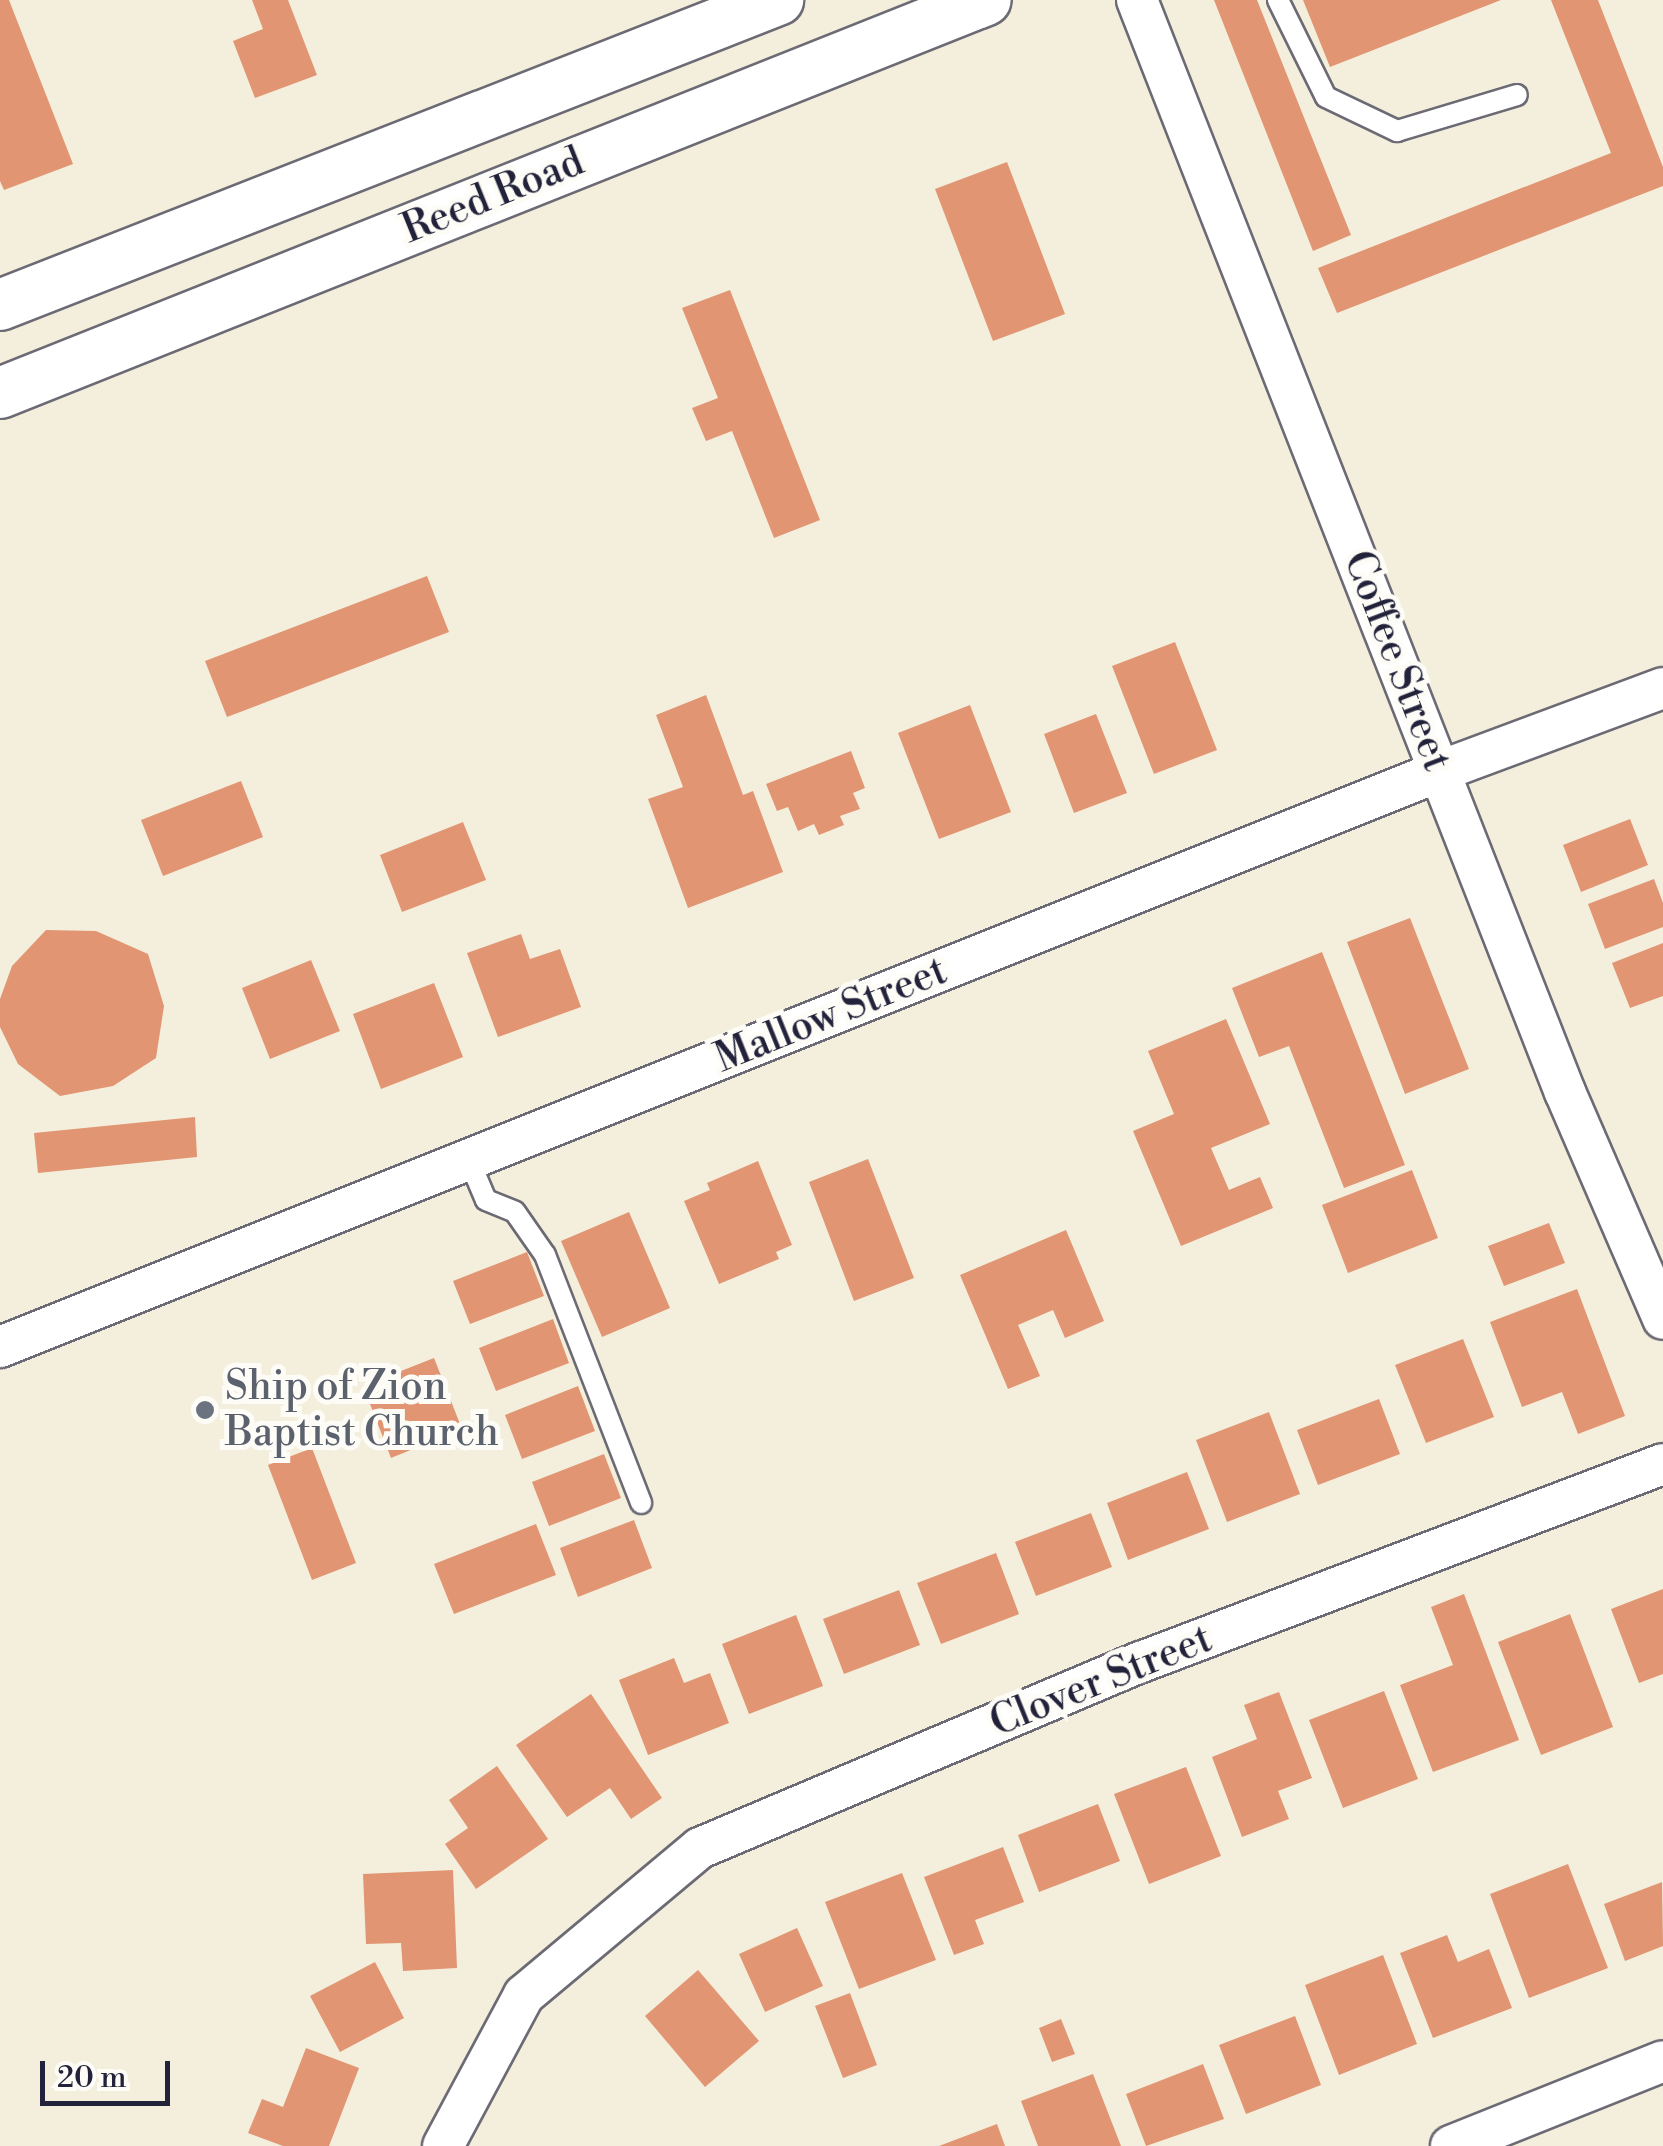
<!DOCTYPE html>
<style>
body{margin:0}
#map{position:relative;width:1663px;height:2146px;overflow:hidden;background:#f4efdd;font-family:"Libre Bodoni",serif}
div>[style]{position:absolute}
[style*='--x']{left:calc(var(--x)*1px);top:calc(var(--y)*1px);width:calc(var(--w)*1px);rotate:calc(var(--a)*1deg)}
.building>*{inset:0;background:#e19572}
.roads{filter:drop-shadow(2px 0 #6c6a74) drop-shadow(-2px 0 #6c6a74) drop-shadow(0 2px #6c6a74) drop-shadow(0 -2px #6c6a74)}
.service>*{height:20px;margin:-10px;padding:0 10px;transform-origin:10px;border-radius:10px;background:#fff}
.minor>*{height:40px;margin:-20px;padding:0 20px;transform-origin:20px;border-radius:20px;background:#fff}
.tertiary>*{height:50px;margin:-25px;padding:0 25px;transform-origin:25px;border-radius:25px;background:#fff}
.dots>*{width:28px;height:28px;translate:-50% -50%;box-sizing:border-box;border:5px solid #fdfcf7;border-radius:50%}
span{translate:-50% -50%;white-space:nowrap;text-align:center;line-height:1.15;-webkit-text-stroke:10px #fdfcf7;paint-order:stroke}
.street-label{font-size:40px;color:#22223b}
.worship-label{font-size:40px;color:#5b616d}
.left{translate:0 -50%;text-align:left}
.scale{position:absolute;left:40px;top:2061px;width:130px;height:45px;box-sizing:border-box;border:5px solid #22223b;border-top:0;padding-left:12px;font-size:30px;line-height:35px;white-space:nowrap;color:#22223b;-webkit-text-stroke:8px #fdfcf7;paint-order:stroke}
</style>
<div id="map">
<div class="building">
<div style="clip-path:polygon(0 0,9px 0,73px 164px,4px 190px,0 181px)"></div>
<div style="clip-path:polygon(252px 0,288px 0,317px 75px,255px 98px,233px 41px,263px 29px)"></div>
<div style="clip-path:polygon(1214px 0,1257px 0,1351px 235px,1313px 251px)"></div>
<div style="clip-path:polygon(1303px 0,1501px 0,1330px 67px)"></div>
<div style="clip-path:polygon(1551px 0,1598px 0,1663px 167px,1663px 186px,1337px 313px,1318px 268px,1611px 153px)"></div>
<div style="clip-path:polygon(1007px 162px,1065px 314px,993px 341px,935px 189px)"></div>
<div style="clip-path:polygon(730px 290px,820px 520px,774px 538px,732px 431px,706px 441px,692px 408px,718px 398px,682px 308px)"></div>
<div style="clip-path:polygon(427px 576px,449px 632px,227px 717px,205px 661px)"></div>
<div style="clip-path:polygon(1175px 642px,1217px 750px,1154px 774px,1112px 666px)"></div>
<div style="clip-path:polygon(706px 695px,743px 795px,753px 791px,783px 872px,688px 908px,648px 799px,683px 787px,656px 715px)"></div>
<div style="clip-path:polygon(970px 705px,1011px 812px,939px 839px,898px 733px)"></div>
<div style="clip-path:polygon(1096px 714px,1127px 793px,1074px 813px,1044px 734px)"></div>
<div style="clip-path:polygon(851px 751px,865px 788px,853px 793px,860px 809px,840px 816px,844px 825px,819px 835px,814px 824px,798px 831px,788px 807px,777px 811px,766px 784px)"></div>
<div style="clip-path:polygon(241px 781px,263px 837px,163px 876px,141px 820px)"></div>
<div style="clip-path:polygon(1630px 819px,1648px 865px,1581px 892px,1563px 845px)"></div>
<div style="clip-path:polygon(463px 822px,486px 880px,402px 912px,380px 855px)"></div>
<div style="clip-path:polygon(1654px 879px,1663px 903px,1663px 927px,1605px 949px,1588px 904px)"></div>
<div style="clip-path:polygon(1410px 918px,1469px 1069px,1405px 1094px,1347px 942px)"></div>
<div style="clip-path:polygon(46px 930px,96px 931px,148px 954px,164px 1006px,156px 1058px,113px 1086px,60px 1096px,18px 1064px,0 1027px,0 999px,12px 966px)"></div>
<div style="clip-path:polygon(521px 934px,530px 959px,560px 949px,581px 1007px,498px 1037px,467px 953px)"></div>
<div style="clip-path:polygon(1663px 943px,1663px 996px,1630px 1008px,1612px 963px)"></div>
<div style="clip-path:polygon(1322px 952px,1405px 1165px,1344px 1188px,1289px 1046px,1259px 1057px,1232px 988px)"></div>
<div style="clip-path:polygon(311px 960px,340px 1031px,270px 1059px,242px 988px)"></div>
<div style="clip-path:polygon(434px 983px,463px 1057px,381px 1089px,353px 1014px)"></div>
<div style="clip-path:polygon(1226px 1019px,1270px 1124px,1211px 1148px,1229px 1190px,1260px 1177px,1273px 1208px,1181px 1246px,1133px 1131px,1174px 1114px,1148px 1051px)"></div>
<div style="clip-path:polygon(195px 1117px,197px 1157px,38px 1173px,34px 1133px)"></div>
<div style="clip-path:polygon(868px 1159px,914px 1278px,854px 1301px,809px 1182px)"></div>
<div style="clip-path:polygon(758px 1161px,792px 1245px,776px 1252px,779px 1259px,719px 1284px,684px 1201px,710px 1190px,707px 1183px)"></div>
<div style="clip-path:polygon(1412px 1170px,1438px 1238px,1348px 1273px,1322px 1205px)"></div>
<div style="clip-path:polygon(629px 1212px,670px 1308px,602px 1337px,561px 1241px)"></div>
<div style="clip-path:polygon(1549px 1223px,1565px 1263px,1504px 1286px,1488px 1246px)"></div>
<div style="clip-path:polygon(1066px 1230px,1104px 1321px,1065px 1338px,1053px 1310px,1018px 1325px,1040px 1376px,1008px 1389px,960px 1275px)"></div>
<div style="clip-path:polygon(527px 1252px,544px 1296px,470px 1324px,453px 1281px)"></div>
<div style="clip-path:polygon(1577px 1289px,1625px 1416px,1578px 1434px,1562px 1392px,1522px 1407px,1490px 1322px)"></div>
<div style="clip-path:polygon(553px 1319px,569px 1363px,496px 1391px,479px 1348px)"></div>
<div style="clip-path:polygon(1463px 1339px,1494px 1417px,1426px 1443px,1395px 1365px)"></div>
<div style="clip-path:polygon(434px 1358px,462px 1429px,391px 1458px,363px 1386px)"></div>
<div style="clip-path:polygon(578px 1386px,595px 1431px,522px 1459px,505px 1415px)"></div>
<div style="clip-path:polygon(1379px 1399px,1400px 1454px,1318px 1485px,1297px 1430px)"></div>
<div style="clip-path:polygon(1269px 1412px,1300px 1494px,1227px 1522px,1196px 1440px)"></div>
<div style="clip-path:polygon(312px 1448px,356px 1563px,312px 1580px,268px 1465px)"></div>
<div style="clip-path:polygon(604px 1454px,621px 1498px,549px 1526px,532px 1482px)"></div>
<div style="clip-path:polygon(1187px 1472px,1209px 1529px,1128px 1560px,1107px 1503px)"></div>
<div style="clip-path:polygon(1091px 1513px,1112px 1567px,1036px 1596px,1015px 1542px)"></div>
<div style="clip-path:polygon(634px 1520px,652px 1568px,578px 1597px,560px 1548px)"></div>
<div style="clip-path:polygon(536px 1524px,556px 1575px,454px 1614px,434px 1564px)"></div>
<div style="clip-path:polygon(996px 1553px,1019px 1614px,941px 1644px,917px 1583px)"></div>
<div style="clip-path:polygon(1663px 1589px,1663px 1674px,1639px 1683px,1611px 1609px)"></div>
<div style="clip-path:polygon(899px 1590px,920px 1645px,844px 1674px,823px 1619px)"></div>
<div style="clip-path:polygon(1464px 1594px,1519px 1740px,1433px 1772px,1400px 1685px,1453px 1665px,1431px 1607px)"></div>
<div style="clip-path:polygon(1570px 1614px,1613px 1727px,1541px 1755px,1498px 1642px)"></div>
<div style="clip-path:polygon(796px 1615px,823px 1686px,749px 1714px,722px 1644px)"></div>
<div style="clip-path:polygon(674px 1658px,684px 1683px,710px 1673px,729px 1723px,648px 1755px,619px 1680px)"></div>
<div style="clip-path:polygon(1384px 1691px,1418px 1779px,1343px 1808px,1309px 1720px)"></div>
<div style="clip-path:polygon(1279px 1692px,1312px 1778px,1278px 1791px,1289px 1819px,1242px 1837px,1212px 1757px,1257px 1739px,1244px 1705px)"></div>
<div style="clip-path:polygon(591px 1694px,662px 1798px,631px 1819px,610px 1788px,567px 1817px,516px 1745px)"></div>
<div style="clip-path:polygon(497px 1766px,548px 1839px,476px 1889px,445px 1844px,468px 1828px,449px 1800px)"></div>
<div style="clip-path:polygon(1186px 1767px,1221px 1856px,1149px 1884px,1114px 1794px)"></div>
<div style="clip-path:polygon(1098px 1804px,1120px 1861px,1039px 1892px,1018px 1835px)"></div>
<div style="clip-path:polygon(1003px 1847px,1024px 1902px,975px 1920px,984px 1944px,954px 1955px,924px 1877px)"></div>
<div style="clip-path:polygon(1568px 1864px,1608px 1968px,1529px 1998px,1490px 1894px)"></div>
<div style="clip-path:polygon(453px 1870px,457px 1968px,403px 1971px,401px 1943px,366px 1944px,363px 1874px)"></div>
<div style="clip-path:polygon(902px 1873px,936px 1960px,859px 1989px,825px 1902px)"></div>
<div style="clip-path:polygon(1662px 1882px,1663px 1946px,1625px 1961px,1604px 1904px)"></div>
<div style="clip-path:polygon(797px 1928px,823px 1986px,765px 2012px,739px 1954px)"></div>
<div style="clip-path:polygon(1447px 1935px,1458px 1962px,1489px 1949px,1512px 2008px,1433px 2038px,1400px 1953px)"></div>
<div style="clip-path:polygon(1383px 1955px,1417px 2044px,1339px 2075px,1305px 1985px)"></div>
<div style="clip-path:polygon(375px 1962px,404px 2018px,340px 2052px,310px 1996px)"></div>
<div style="clip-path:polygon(698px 1970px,759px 2041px,705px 2087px,645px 2016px)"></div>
<div style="clip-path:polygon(850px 1993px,877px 2065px,843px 2078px,815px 2006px)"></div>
<div style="clip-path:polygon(1295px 2016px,1321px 2085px,1246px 2114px,1219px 2045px)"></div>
<div style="clip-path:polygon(1061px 2019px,1075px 2054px,1052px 2062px,1039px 2028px)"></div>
<div style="clip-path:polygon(306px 2048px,359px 2068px,329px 2146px,283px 2146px,248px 2133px,262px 2099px,283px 2107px)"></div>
<div style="clip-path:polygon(1203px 2064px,1224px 2119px,1146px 2146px,1126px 2094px)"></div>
<div style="clip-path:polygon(1093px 2074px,1121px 2146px,1038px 2146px,1021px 2101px)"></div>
<div style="clip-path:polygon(997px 2124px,1005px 2146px,939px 2146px)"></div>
</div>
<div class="roads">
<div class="service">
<div style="--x:1278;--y:0;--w:108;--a:63.7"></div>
<div style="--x:1326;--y:97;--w:79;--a:25.6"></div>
<div style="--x:1397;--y:131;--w:125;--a:-16.7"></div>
<div style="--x:469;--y:1160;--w:43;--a:67"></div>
<div style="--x:486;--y:1200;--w:31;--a:22"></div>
<div style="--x:515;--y:1212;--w:52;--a:55.1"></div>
<div style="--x:545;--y:1255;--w:266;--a:68.8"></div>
</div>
<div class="minor">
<div style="--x:1137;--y:0;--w:1173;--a:68.6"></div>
<div style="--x:1565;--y:1092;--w:247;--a:66.6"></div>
<div style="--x:0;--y:1347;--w:1551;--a:-21.8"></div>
<div style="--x:1440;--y:771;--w:238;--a:-20.4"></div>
<div style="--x:443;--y:2146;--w:171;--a:-61.8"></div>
<div style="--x:524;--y:1995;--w:229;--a:-39.9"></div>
<div style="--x:700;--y:1848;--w:479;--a:-22.9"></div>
<div style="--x:1141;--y:1662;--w:558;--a:-20.77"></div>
<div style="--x:1451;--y:2146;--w:228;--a:-21.8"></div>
</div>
<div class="tertiary">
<div style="--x:0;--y:305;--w:836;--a:-21.41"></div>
<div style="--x:0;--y:393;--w:1061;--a:-21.73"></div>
</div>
</div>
<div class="dots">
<div style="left:205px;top:1410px;background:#6b7280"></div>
</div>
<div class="street-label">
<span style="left:493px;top:196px;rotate:-22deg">Reed Road</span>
<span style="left:1397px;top:661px;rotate:69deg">Coffee Street</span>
<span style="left:831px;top:1015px;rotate:-22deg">Mallow Street</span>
<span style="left:1101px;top:1681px;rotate:-22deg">Clover Street</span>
</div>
<div class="worship-label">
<span class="left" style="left:225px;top:1410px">Ship of Zion<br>Baptist Church</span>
</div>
<div class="scale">20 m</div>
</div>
